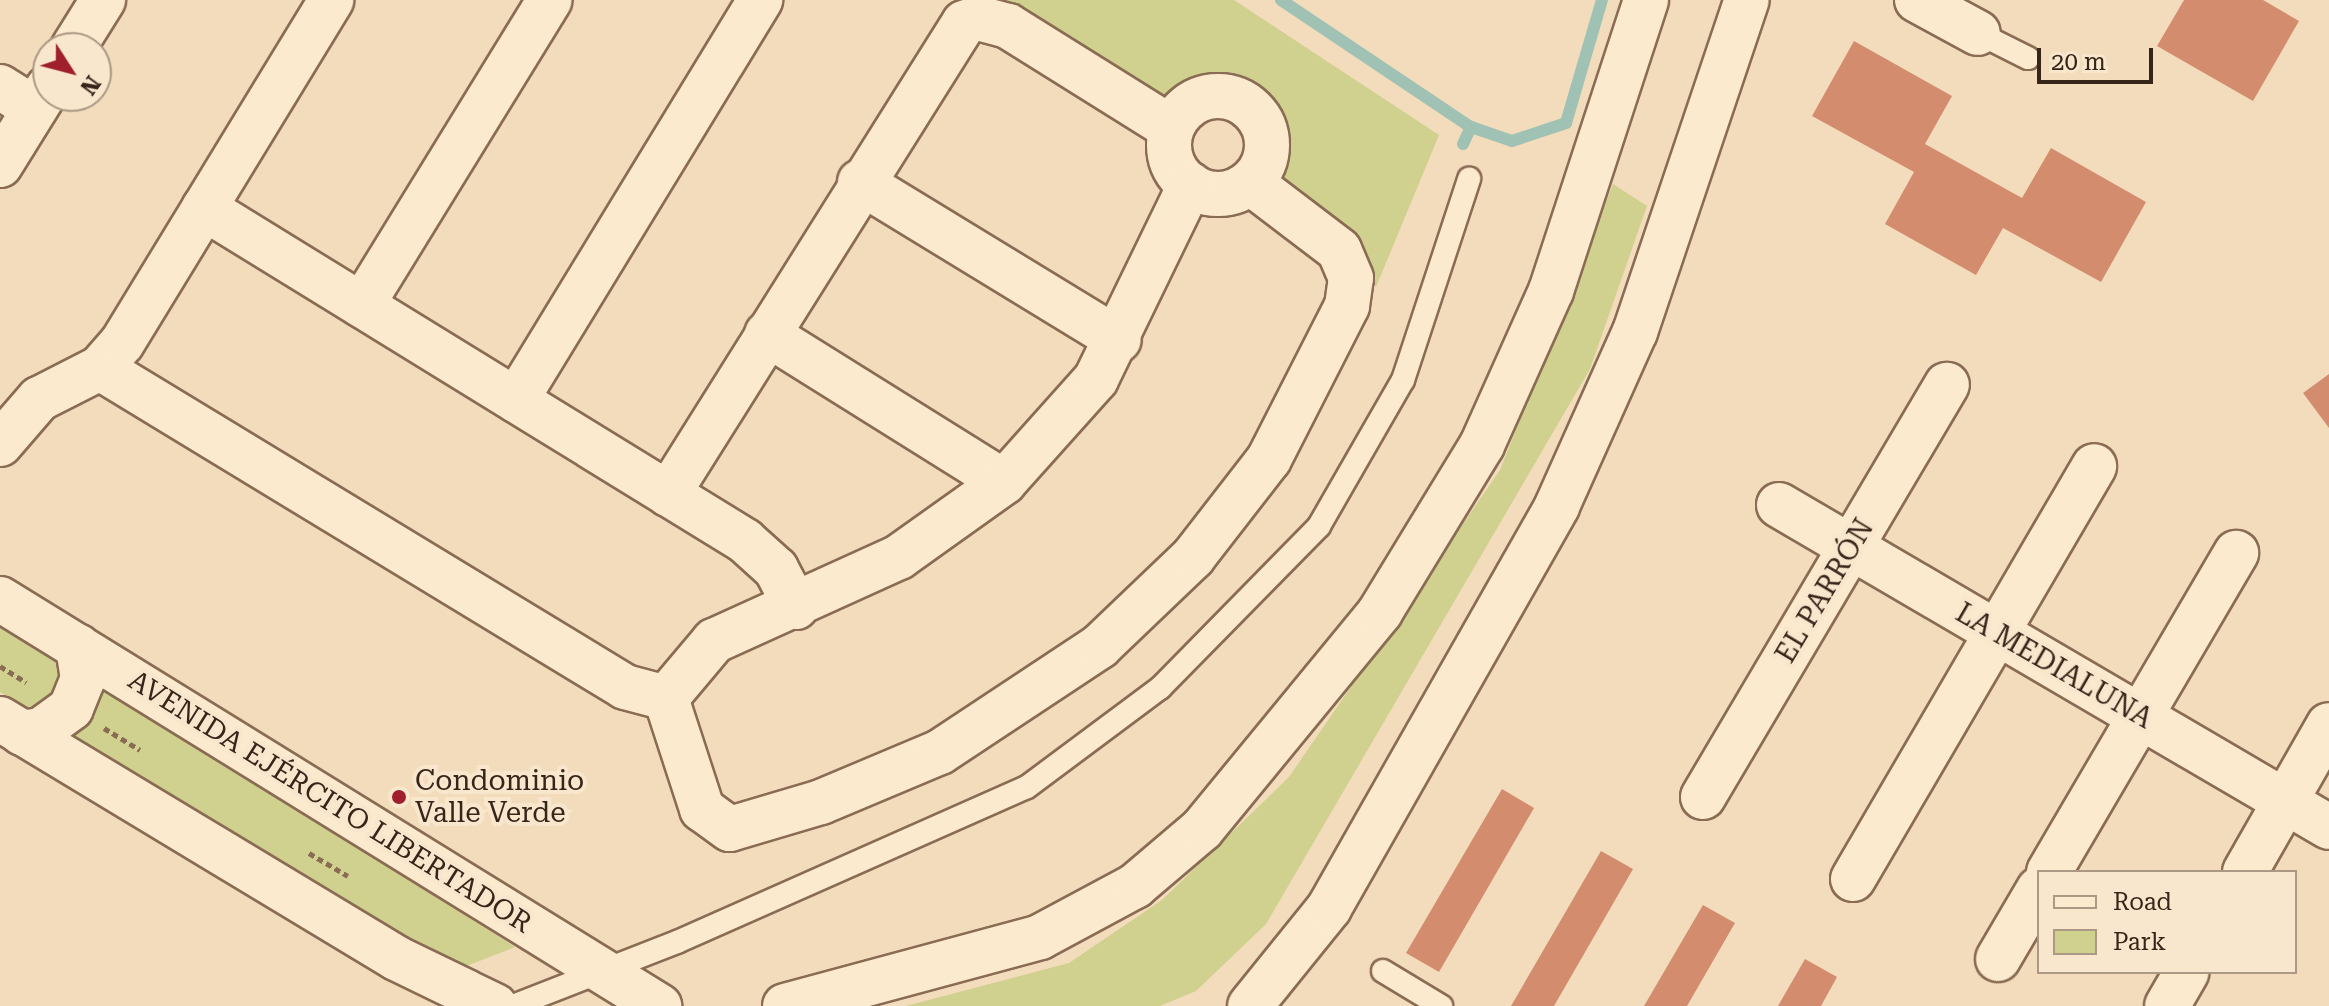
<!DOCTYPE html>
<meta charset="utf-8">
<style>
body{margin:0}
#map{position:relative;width:2329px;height:1006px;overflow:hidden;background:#f2dcbc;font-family:"Roboto Serif",serif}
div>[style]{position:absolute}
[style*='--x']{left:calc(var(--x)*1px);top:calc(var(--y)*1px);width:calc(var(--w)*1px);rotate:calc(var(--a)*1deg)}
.green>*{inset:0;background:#d0d08f}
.stream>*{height:12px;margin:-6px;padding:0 6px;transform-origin:6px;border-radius:6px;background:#a0c2b4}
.building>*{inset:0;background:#d38d6e}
.path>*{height:5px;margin-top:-2.5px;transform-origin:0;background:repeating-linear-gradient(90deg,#8a6b54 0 6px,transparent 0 10px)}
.roads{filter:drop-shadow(2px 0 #8a6b54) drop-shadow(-2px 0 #8a6b54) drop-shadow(0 2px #8a6b54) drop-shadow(0 -2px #8a6b54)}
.service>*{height:22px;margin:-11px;padding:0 11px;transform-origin:11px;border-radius:11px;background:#fceacf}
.minor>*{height:44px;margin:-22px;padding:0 22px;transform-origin:22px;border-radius:22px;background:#fceacf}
.minor>.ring{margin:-22px;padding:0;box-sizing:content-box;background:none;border:44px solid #fceacf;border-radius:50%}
.secondary>*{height:44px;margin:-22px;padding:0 22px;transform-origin:22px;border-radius:22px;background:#fceacf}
.dots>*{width:22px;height:22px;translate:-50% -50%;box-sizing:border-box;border:4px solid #f8e7cc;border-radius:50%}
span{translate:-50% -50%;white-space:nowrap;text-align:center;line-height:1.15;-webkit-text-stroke:8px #f8e7cc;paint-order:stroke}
.street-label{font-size:28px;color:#38251a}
.poi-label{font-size:28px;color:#38251a}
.left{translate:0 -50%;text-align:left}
.legend{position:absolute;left:2037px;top:870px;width:260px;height:104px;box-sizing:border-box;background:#f8e7cc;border:2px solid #ab9985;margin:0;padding:10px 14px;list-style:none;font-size:24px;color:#38251a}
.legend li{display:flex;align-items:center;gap:16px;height:40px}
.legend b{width:40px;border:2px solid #ab9985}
.north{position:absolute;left:32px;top:32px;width:80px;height:80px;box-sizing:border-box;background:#f8e7cc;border:2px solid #ab9985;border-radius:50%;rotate:126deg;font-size:22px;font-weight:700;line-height:32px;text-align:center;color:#38251a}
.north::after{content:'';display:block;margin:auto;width:28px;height:36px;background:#9f1f2d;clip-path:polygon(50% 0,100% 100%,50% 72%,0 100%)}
.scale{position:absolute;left:2037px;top:48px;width:116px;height:36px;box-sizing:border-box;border:4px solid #38251a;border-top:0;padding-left:10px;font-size:24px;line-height:28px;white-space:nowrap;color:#38251a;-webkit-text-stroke:6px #f8e7cc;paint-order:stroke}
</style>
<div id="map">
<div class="green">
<div style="clip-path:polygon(996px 0,1234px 0,1439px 135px,1376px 287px,1356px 249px,1285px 188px,1283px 129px,1269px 108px,1226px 86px,1161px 111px)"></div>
<div style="clip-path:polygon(1613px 184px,1647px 206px,1590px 369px,1266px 924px,1196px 991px,1160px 1006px,906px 1006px,1069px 963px,1162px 900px,1289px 777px,1500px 470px)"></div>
<div style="clip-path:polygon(0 626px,70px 670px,67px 695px,33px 712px,0 692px)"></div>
<div style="clip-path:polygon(101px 684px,515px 947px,446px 974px,57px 733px,95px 710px)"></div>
</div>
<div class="stream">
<div style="--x:1281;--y:0;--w:229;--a:33.8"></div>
<div style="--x:1463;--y:144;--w:19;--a:-65"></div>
<div style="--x:1471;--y:127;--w:43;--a:18.9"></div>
<div style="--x:1512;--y:141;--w:57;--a:-18.4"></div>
<div style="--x:1566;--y:123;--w:128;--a:-73.7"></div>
</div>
<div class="building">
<div style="clip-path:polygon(2184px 0,2263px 0,2299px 21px,2253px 101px,2157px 46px)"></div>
<div style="clip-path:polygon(1854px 41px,1952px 96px,1925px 144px,2022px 198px,2051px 148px,2146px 202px,2101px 282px,2003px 228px,1976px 275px,1885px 224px,1914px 172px,1812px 116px)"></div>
<div style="clip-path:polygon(2329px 374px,2329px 428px,2303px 393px)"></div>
<div style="clip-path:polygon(1502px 789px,1534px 808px,1439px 972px,1406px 953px)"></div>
<div style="clip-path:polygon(1601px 851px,1633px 869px,1554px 1006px,1511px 1006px)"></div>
<div style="clip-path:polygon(1703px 905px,1735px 923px,1687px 1006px,1644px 1006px)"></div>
<div style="clip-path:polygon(1805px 959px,1837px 977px,1821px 1006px,1778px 1006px)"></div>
</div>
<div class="path">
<div style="--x:0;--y:666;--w:31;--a:32"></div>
<div style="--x:104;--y:728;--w:42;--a:31.4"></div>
<div style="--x:309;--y:853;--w:45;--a:30.5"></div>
</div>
<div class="roads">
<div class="service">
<div style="--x:1978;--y:33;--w:56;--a:26.6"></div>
<div style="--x:1383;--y:971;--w:68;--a:31.1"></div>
<div style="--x:513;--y:1006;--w:176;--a:-21.3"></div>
<div style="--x:677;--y:942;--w:383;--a:-23.9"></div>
<div style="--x:1027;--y:787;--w:166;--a:-36.7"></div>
<div style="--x:1160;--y:688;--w:227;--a:-45.5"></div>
<div style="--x:1319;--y:526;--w:168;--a:-60.1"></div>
<div style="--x:1403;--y:380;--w:212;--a:-71.8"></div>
</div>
<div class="minor">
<div style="--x:1917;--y:0;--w:69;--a:28.4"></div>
<div style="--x:73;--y:48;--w:57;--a:-58"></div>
<div style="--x:0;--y:87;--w:41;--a:32.2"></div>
<div class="ring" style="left:1169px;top:96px;width:54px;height:54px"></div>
<div style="--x:0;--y:165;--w:91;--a:-58.1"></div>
<div style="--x:860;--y:182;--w:303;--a:31.4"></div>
<div style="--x:204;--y:208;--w:635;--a:31.61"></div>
<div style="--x:745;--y:541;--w:42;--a:42.1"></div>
<div style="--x:776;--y:569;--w:43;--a:62.2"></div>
<div style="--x:362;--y:305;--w:358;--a:-58.4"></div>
<div style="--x:767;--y:334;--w:279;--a:32"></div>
<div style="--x:100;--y:368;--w:614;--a:31.28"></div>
<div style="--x:625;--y:687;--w:42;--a:15"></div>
<div style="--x:516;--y:400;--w:469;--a:-58.6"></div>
<div style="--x:0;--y:444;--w:60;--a:-49.1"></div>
<div style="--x:39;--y:399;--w:68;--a:-26.9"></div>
<div style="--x:100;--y:368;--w:33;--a:-49"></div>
<div style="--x:122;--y:343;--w:402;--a:-58.6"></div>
<div style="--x:668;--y:494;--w:556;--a:-57.85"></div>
<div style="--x:964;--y:23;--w:15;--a:-20"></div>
<div style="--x:978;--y:18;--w:31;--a:15"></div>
<div style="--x:1008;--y:26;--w:192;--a:32"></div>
<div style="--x:1779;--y:505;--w:637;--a:30.35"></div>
<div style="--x:666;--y:698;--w:117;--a:72"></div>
<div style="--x:702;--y:809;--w:34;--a:36"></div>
<div style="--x:730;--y:829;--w:95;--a:-16.5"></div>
<div style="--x:821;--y:802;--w:129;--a:-22.8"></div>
<div style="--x:940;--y:752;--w:192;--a:-33.5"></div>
<div style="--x:1100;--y:646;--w:129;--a:-43.7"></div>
<div style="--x:1193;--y:557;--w:124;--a:-52.2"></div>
<div style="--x:1269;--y:459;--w:172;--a:-63"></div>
<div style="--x:1347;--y:306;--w:28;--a:-82"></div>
<div style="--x:1351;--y:278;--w:30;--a:-113"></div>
<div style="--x:1339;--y:250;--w:111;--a:-142.7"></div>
<div style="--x:666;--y:698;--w:75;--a:-49.9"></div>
<div style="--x:714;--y:641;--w:203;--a:-24.4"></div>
<div style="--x:899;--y:557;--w:129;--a:-35.5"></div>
<div style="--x:1004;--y:482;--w:138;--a:-48.2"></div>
<div style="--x:1096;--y:379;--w:216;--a:-64.1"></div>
<div style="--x:1703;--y:797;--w:479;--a:-59.4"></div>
<div style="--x:2049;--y:872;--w:370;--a:-59.6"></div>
<div style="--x:2245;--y:872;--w:169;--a:-60.3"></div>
<div style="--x:1853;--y:879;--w:478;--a:-59.7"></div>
<div style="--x:1998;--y:959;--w:81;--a:-59.6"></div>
<div style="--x:785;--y:1006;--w:264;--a:-15.1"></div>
<div style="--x:1040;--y:937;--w:108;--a:-28.2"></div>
<div style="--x:1135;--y:886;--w:88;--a:-40.4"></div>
<div style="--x:1202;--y:829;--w:281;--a:-50.6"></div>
<div style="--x:1380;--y:612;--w:196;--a:-58.6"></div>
<div style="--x:1482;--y:445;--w:169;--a:-65.9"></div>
<div style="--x:1551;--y:291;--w:306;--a:-71.9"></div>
<div style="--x:1250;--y:1006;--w:126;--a:-51.1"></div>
<div style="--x:1329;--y:908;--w:462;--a:-60.4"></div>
<div style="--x:1557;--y:506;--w:191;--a:-65.9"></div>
<div style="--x:1635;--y:332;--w:350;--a:-71.4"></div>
<div style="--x:2167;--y:1006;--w:39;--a:-60"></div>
</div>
<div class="secondary">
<div style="--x:0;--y:599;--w:775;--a:31.7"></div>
<div style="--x:0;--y:719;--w:463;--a:31.1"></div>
<div style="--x:396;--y:958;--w:110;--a:25.9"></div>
<div style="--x:22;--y:733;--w:19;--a:-9"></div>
<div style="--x:41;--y:730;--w:37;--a:-36"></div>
<div style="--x:71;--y:708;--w:31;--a:-68"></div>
<div style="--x:83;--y:679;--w:33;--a:-99"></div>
</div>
</div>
<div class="dots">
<div style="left:399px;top:797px;background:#9f1f2d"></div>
</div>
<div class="street-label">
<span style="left:1825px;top:591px;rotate:-59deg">EL PARRÓN</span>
<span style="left:2054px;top:666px;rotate:30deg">LA MEDIALUNA</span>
<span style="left:330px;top:802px;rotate:32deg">AVENIDA EJÉRCITO LIBERTADOR</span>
</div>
<div class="poi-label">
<span class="left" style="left:415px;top:797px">Condominio<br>Valle Verde</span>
</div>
<ul class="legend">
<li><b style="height:10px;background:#fceacf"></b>Road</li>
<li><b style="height:22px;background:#d0d08f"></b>Park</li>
</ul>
<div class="north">N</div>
<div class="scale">20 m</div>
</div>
